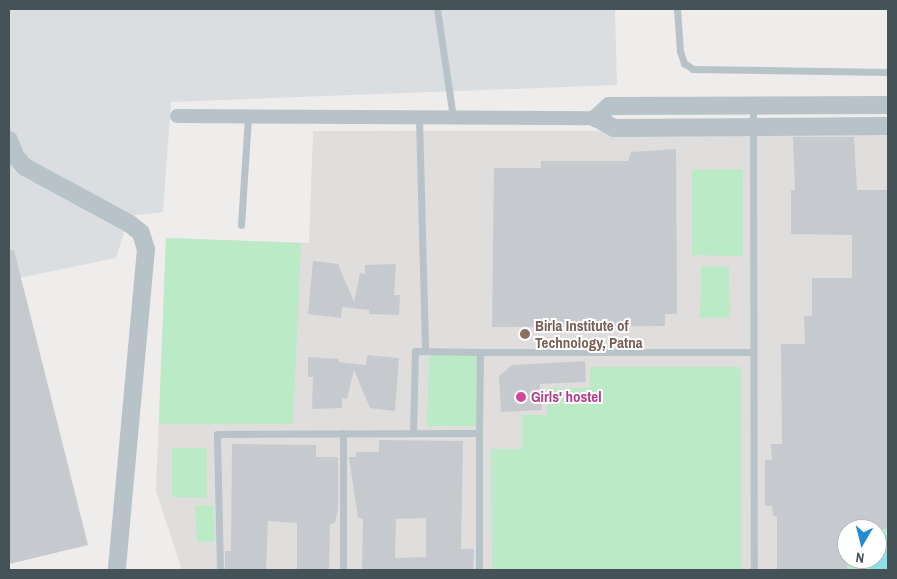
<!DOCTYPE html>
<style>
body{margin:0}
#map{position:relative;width:897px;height:579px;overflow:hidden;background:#efecec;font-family:"Archivo Narrow",sans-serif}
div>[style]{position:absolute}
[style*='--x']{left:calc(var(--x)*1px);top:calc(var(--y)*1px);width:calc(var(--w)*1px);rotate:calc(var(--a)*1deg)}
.education>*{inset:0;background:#e0dddd}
.airport>*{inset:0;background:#dbdee1}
.green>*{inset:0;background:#bbebc6}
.water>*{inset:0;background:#8ae2e7}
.building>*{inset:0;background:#c6cacf}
.service>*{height:7px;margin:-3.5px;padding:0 3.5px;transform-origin:3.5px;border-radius:3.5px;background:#b7c3c8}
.minor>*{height:14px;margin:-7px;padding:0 7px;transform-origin:7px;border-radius:7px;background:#b7c3c8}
.tertiary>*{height:18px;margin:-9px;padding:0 9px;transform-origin:9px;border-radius:9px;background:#b7c3c8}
.dots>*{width:14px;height:14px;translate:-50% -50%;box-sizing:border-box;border:2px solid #fff;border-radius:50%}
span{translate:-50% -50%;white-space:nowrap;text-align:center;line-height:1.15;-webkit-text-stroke:4px #fff;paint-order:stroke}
.education-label{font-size:15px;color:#785e54;font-weight:700}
.left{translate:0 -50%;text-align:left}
.hotel-label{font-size:15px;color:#b23c85;font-weight:700}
.frame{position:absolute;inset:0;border:10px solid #455258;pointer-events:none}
.north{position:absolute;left:837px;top:519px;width:50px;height:50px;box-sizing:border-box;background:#fff;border:1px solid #b5babc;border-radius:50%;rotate:188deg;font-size:14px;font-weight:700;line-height:20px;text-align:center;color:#455258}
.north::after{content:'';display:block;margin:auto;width:18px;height:22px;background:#218cd3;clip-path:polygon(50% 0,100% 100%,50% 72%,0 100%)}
</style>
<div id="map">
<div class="education">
<div style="clip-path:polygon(evenodd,888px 130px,888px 570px,182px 570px,156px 491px,166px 238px,309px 243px,313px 131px,888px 130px,847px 529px,877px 529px,877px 559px,847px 559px,847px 529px)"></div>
</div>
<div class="airport">
<div style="clip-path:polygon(9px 9px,615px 9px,617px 85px,171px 102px,163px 212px,129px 216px,116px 258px,9px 280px)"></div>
</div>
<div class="green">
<div style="clip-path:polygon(743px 169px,743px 256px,692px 255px,692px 170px)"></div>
<div style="clip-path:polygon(166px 238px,301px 243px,293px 424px,159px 424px)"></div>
<div style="clip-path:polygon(701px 266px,729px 267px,730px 318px,700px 318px)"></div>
<div style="clip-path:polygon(429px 354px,478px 355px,477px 426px,427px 426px)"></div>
<div style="clip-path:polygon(590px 367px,741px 367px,742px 570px,492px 570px,491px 449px,522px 449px,522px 415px,547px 415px,547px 388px,590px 388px)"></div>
<div style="clip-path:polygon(172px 448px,207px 448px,207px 498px,172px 497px)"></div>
<div style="clip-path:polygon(213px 505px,215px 541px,197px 542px,195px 506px)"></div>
<div style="clip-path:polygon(evenodd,888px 518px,888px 570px,837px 570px,836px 519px,888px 518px,847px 529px,877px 529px,877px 559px,847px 559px,847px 529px)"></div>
</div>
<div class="water">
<div style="clip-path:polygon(877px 535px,888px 535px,888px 570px,870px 570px,870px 559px,877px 559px)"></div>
</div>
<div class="building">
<div style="clip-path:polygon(793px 137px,854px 137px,857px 190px,888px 190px,888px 529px,847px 529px,847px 570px,777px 570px,777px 517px,773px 516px,772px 506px,765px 506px,765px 460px,772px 460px,771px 444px,782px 444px,781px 344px,805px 344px,804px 316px,812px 316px,812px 278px,852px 278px,852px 235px,791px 234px,791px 190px,795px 190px)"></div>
<div style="clip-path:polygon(676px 149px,677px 314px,665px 314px,665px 326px,492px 327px,494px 168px,541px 168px,541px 161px,628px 161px,631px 152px)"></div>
<div style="clip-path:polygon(9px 250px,14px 250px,88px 545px,9px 564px)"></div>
<div style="clip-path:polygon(313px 261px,338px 264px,354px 302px,360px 273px,365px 274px,365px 265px,396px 264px,394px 295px,400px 295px,399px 315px,369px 314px,369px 310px,342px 307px,341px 318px,308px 314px)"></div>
<div style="clip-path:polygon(367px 355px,399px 358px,395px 411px,370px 408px,354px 370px,347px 399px,342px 398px,342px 408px,312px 409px,313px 377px,308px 377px,308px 357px,339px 359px,339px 362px,366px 365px)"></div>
<div style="clip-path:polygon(585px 361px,586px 382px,540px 384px,542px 410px,501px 412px,499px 376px,512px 365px)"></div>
<div style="clip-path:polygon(evenodd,379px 440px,463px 441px,461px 549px,474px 549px,473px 570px,362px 570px,363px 519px,358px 518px,349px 457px,356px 457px,356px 452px,379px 452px,379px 440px,426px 518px,426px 557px,395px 558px,396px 519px,426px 518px)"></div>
<div style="clip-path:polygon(232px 444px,316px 445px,316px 457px,338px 457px,338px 509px,335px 523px,330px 524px,329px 570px,297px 570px,297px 523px,268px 521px,266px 570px,225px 570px,225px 551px,231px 551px)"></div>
</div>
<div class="service">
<div style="--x:437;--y:9;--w:110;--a:81.6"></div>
<div style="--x:677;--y:9;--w:42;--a:85.9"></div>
<div style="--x:680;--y:51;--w:13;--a:72"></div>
<div style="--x:684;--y:63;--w:11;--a:34"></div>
<div style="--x:693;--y:69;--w:195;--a:0.9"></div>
<div style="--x:753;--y:106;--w:464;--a:89.9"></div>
<div style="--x:419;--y:118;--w:233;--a:88.5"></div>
<div style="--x:241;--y:225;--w:108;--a:-86.3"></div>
<div style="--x:343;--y:433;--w:137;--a:90"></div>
<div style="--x:413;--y:433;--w:82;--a:-88.6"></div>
<div style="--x:415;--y:351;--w:65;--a:0.9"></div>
<div style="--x:479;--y:433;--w:137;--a:90"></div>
<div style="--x:220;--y:570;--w:136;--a:-91.3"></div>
<div style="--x:217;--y:434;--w:262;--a:-0.2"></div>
<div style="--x:479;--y:433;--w:81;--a:-89.3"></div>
<div style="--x:480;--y:352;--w:273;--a:0"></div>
</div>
<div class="minor">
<div style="--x:177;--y:116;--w:419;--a:0.3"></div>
</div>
<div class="tertiary">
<div style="--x:888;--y:105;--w:279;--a:179.8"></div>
<div style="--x:609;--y:106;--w:18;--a:137"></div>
<div style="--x:596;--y:118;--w:21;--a:29"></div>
<div style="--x:614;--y:128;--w:274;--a:-0.4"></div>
<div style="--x:9;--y:140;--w:17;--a:69"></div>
<div style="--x:15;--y:156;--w:15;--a:48"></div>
<div style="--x:25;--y:167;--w:119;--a:28.5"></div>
<div style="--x:130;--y:224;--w:14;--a:39"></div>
<div style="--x:141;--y:233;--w:17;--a:73"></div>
<div style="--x:146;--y:249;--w:322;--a:95.2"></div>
</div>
<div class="dots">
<div style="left:525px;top:334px;background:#8d6e63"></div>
<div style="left:521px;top:397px;background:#d1479c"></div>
</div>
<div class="education-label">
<span class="left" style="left:535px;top:334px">Birla Institute of<br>Technology, Patna</span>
</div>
<div class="hotel-label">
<span class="left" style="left:531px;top:397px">Girls' hostel</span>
</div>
<div class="frame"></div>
<div class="north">N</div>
</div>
